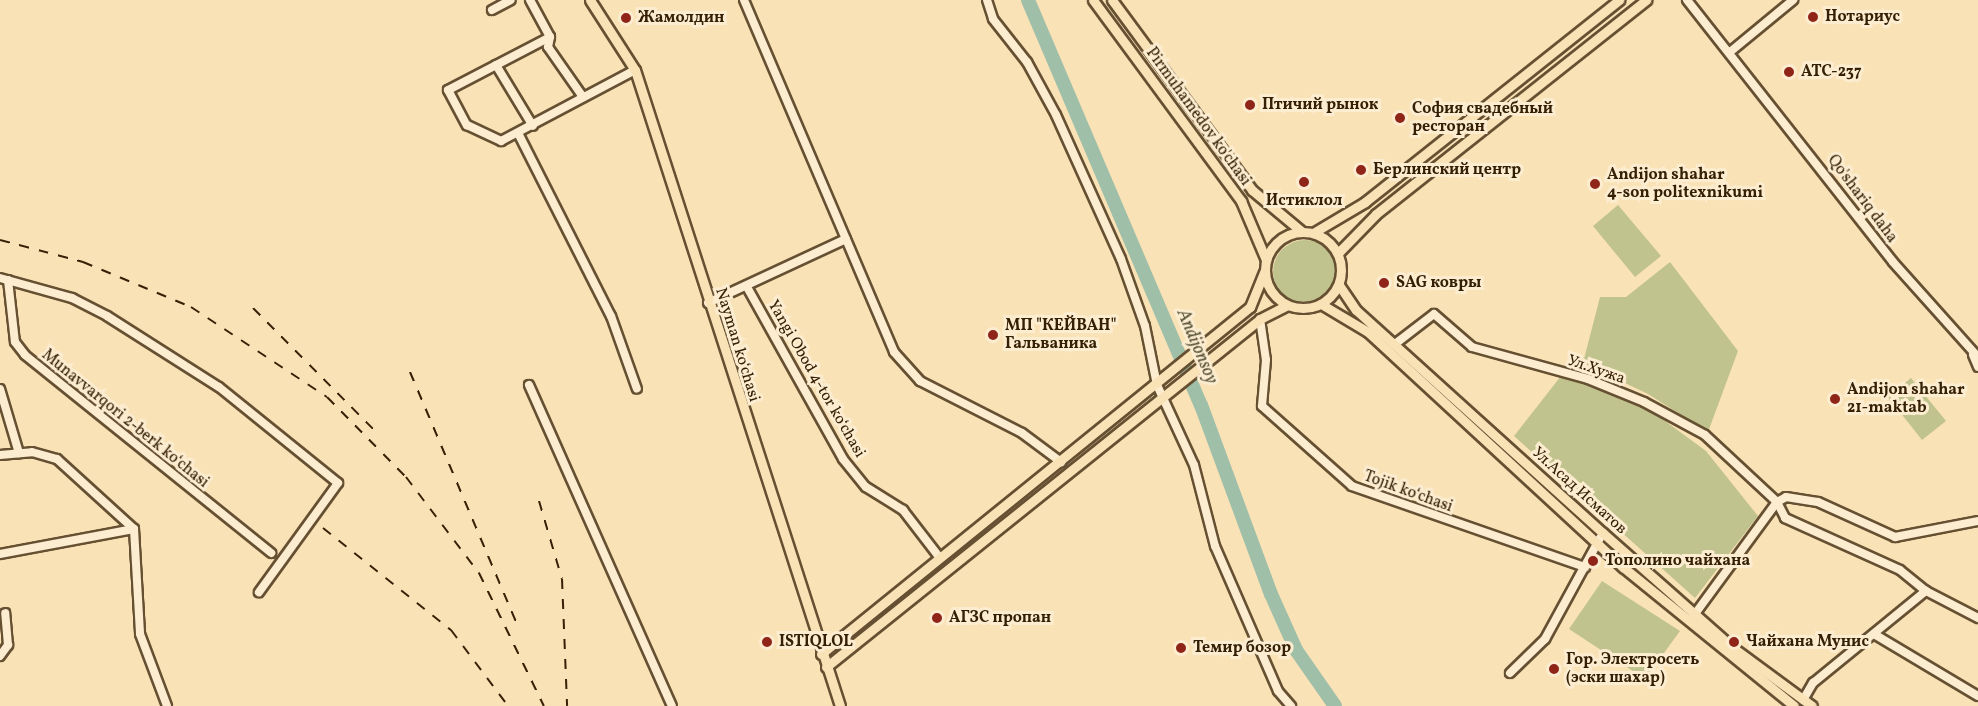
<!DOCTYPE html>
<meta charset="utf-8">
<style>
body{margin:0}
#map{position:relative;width:1978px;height:706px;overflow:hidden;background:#fae2b7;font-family:Vollkorn,serif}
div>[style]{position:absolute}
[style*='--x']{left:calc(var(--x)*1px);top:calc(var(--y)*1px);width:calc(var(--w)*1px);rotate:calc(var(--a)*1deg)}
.green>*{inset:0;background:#c0c38d}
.round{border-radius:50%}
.river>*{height:14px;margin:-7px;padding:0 7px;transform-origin:7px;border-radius:7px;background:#9fbfa9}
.roads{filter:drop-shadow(2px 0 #665032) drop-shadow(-2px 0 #665032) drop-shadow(0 2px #665032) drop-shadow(0 -2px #665032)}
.minor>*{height:8px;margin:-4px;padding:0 4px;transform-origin:4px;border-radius:4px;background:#fcecd0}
.major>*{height:9px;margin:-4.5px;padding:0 4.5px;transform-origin:4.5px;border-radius:4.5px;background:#fae2b7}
.major>.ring{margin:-4.5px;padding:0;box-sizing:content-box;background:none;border:9px solid #fae2b7;border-radius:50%}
.rail>*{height:2px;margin-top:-1px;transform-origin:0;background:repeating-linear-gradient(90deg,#352005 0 10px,transparent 0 20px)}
.dots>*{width:16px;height:16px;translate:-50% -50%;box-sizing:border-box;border:3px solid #fcecd0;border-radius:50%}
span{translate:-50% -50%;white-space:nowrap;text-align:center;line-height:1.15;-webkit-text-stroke:6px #fcecd0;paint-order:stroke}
.poi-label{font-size:16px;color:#352005;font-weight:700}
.left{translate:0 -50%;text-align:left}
.street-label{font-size:16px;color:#352005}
.water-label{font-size:18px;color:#555036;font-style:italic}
</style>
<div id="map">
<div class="green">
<div style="clip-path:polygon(1618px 205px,1661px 256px,1635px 277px,1593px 226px)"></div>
<div class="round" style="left:1273px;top:240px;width:64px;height:64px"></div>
<div style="clip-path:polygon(1670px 262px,1738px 351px,1708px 432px,1648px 394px,1583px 363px,1600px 297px,1626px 297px)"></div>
<div style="clip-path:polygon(1561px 376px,1646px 407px,1706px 451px,1758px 516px,1695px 598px,1514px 436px)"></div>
<div style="clip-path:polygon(1911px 378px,1946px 421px,1922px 440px,1888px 397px)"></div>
<div style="clip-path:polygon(1602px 581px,1680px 631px,1645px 679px,1569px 629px)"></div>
</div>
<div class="river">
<div style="--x:1028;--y:0;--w:440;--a:66.9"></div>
<div style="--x:1201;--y:405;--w:202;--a:69.7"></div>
<div style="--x:1271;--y:594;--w:61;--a:65.9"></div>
<div style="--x:1296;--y:650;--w:68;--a:55.1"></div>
</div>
<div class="roads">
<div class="minor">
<div style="--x:530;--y:0;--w:42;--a:61.6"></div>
<div style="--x:550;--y:37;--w:10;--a:101"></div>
<div style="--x:548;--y:47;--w:61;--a:55"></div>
<div style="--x:744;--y:0;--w:383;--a:66.9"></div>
<div style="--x:894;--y:352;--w:39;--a:48"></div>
<div style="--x:920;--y:381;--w:114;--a:27"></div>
<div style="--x:1022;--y:433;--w:49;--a:36.6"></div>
<div style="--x:987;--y:0;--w:20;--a:72"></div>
<div style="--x:993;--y:19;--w:55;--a:51.7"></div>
<div style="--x:1027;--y:62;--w:60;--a:61.3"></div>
<div style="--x:1056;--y:115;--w:158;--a:65.7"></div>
<div style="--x:1121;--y:259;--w:71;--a:70.3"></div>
<div style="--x:1145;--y:326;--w:60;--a:78.5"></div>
<div style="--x:1157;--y:385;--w:88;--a:65.2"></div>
<div style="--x:1194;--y:465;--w:84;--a:75.5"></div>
<div style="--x:1215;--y:546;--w:158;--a:66.5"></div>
<div style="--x:1278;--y:691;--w:20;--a:49"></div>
<div style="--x:1687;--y:0;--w:333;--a:51.8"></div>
<div style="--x:1893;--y:262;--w:127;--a:48.2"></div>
<div style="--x:492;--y:10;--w:21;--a:-28"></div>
<div style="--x:550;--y:37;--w:115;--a:152.5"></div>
<div style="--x:448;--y:90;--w:40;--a:62"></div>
<div style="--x:467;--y:125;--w:38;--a:25"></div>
<div style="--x:501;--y:141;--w:152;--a:-27.9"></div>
<div style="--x:1730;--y:52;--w:82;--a:-39.5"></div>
<div style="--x:496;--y:65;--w:71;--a:58.8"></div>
<div style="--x:519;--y:135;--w:203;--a:63.1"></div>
<div style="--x:611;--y:316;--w:77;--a:70.4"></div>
<div style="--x:0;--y:278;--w:75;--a:15.5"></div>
<div style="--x:72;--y:298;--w:39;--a:27"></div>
<div style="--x:107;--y:316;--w:133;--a:32.4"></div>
<div style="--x:219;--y:387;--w:153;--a:38.9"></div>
<div style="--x:338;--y:483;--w:135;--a:125.9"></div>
<div style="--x:8;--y:280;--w:62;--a:83.6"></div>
<div style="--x:15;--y:342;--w:16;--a:52"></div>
<div style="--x:25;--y:355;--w:316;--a:38.8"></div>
<div style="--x:747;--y:287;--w:197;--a:60.8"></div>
<div style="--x:843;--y:459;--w:36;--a:51"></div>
<div style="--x:866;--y:487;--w:44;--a:31.9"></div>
<div style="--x:903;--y:510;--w:61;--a:52.4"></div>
<div style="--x:708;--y:303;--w:152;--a:-24.9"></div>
<div style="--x:1260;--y:319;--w:41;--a:81.7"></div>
<div style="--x:1266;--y:360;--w:46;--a:95"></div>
<div style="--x:1262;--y:406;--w:120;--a:41.6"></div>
<div style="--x:1352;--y:486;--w:247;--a:19.2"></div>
<div style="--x:1395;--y:344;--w:49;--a:-37.6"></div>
<div style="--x:1434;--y:314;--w:50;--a:41"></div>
<div style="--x:1472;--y:347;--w:120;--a:15.4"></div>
<div style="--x:1588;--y:379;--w:61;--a:22.3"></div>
<div style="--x:1644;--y:402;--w:69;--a:28.4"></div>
<div style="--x:1705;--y:435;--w:98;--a:42.9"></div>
<div style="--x:1777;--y:502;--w:18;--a:63"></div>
<div style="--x:1785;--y:518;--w:126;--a:24.3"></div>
<div style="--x:1900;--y:570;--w:33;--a:39"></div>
<div style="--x:1926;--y:591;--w:59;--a:27.4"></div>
<div style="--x:1973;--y:355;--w:13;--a:67"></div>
<div style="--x:529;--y:385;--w:351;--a:66"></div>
<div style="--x:0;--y:389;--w:67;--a:73.5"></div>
<div style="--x:0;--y:455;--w:32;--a:-5"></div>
<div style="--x:32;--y:452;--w:26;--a:16"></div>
<div style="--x:57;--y:459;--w:104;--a:42.3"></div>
<div style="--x:134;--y:529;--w:105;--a:86.7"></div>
<div style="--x:140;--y:634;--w:77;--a:69.4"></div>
<div style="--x:0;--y:554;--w:136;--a:-10.6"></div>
<div style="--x:1692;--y:618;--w:144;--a:-53.8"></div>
<div style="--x:1777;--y:502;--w:10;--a:-29"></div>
<div style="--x:1786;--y:497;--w:32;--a:9"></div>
<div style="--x:1818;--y:502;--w:85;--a:24.4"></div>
<div style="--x:1895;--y:537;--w:85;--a:-10.9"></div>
<div style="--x:1874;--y:634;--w:121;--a:30.8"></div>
<div style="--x:0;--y:656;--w:14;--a:-54"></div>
<div style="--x:8;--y:645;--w:32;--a:-95"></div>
<div style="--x:1510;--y:673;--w:49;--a:-44.2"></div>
<div style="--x:1545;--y:639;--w:115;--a:-61.4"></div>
<div style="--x:1803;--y:700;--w:20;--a:-60"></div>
<div style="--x:1813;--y:683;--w:146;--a:-39.2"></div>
</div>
<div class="major">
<div style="--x:590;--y:0;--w:83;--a:57.3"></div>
<div style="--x:635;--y:70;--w:668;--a:72.13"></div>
<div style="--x:1093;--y:0;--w:250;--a:53.6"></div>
<div style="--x:1241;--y:201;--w:64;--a:67"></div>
<div style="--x:1112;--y:0;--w:236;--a:53.6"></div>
<div style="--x:1252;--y:190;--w:64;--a:39.9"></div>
<div class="ring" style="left:1265px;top:232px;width:67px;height:67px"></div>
<div style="--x:1313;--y:233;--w:61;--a:-30.8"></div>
<div style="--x:1365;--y:202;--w:325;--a:-38.5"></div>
<div style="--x:1338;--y:253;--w:54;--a:-45.7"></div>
<div style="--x:1376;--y:214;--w:345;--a:-38.4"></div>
<div style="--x:1339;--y:285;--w:30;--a:56"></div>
<div style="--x:1356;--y:310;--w:333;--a:42.1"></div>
<div style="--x:1603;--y:533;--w:172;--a:41.5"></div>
<div style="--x:1732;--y:647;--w:99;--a:36.4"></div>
<div style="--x:1321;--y:304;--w:55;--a:30.8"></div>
<div style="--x:1368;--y:332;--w:347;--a:42.7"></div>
<div style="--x:1623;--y:567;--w:220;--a:39.1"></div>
<div style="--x:821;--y:654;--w:552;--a:-38.97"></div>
<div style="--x:1250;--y:307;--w:38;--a:-68"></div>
<div style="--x:826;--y:667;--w:556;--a:-38.72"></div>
<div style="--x:1260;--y:319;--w:30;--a:-27"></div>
</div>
</div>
<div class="rail">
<div style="--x:0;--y:240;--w:86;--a:14.8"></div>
<div style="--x:83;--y:262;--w:117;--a:22.6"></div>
<div style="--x:191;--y:307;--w:163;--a:33.5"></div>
<div style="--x:327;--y:397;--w:112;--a:45.4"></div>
<div style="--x:406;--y:477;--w:121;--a:52.8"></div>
<div style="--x:479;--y:573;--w:148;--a:64"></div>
<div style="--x:253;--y:308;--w:177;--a:45.2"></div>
<div style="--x:410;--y:372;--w:276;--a:67"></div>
<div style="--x:539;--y:501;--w:81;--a:73.6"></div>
<div style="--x:562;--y:579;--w:127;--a:87.7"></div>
<div style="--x:323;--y:528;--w:164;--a:38.6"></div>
<div style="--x:451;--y:630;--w:95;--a:53.1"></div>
</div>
<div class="dots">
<div style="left:1813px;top:17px;background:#8f2418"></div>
<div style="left:626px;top:18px;background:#8f2418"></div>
<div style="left:1789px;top:72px;background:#8f2418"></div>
<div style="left:1250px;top:105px;background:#8f2418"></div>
<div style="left:1400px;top:118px;background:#8f2418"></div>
<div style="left:1361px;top:170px;background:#8f2418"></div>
<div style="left:1304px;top:182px;background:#8f2418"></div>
<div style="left:1595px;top:184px;background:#8f2418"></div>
<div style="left:1384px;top:283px;background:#8f2418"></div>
<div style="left:993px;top:335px;background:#8f2418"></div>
<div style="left:1835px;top:399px;background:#8f2418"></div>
<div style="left:1593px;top:561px;background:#8f2418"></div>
<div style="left:937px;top:618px;background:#8f2418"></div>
<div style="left:767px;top:642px;background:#8f2418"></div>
<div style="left:1734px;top:642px;background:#8f2418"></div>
<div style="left:1181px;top:648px;background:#8f2418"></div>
<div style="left:1554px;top:669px;background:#8f2418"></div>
</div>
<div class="poi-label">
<span class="left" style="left:1825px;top:17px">Нотариус</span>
<span class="left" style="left:638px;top:18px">Жамолдин</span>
<span class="left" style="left:1801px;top:72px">АТС-237</span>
<span class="left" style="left:1262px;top:105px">Птичий рынок</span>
<span class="left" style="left:1412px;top:118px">София свадебный<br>ресторан</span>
<span class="left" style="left:1373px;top:170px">Берлинский центр</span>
<span class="left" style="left:1607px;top:184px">Andijon shahar<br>4-son politexnikumi</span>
<span style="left:1304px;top:201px">Истиклол</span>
<span class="left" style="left:1396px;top:283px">SAG ковры</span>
<span class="left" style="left:1005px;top:335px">МП "КЕЙВАН"<br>Гальваника</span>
<span class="left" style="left:1847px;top:399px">Andijon shahar<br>21-maktab</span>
<span class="left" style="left:1605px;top:561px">Тополино чайхана</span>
<span class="left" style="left:949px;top:618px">АГЗС пропан</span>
<span class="left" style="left:779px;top:642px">ISTIQLOL</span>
<span class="left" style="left:1746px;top:642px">Чайхана Мунис</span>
<span class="left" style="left:1193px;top:648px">Темир бозор</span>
<span class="left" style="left:1566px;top:669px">Гор. Электросеть<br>(эски шахар)</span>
</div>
<div class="street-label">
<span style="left:1198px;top:117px;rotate:54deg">Pirmuhamedov ko'chasi</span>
<span style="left:1862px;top:199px;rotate:53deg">Qo'shariq daha</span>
<span style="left:737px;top:345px;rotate:73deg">Nayman koʻchasi</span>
<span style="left:1596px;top:370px;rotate:19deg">Ул.Хужа</span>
<span style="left:816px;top:379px;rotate:60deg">Yangi Obod 4-tor koʻchasi</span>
<span style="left:125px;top:419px;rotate:39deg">Munavvarqori 2-berk koʻchasi</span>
<span style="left:1579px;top:491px;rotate:42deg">Ул.Асад Исматов</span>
<span style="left:1408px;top:492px;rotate:20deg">Tojik koʻchasi</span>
</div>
<div class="water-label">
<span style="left:1196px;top:347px;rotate:67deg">Andijonsoy</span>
</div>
</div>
